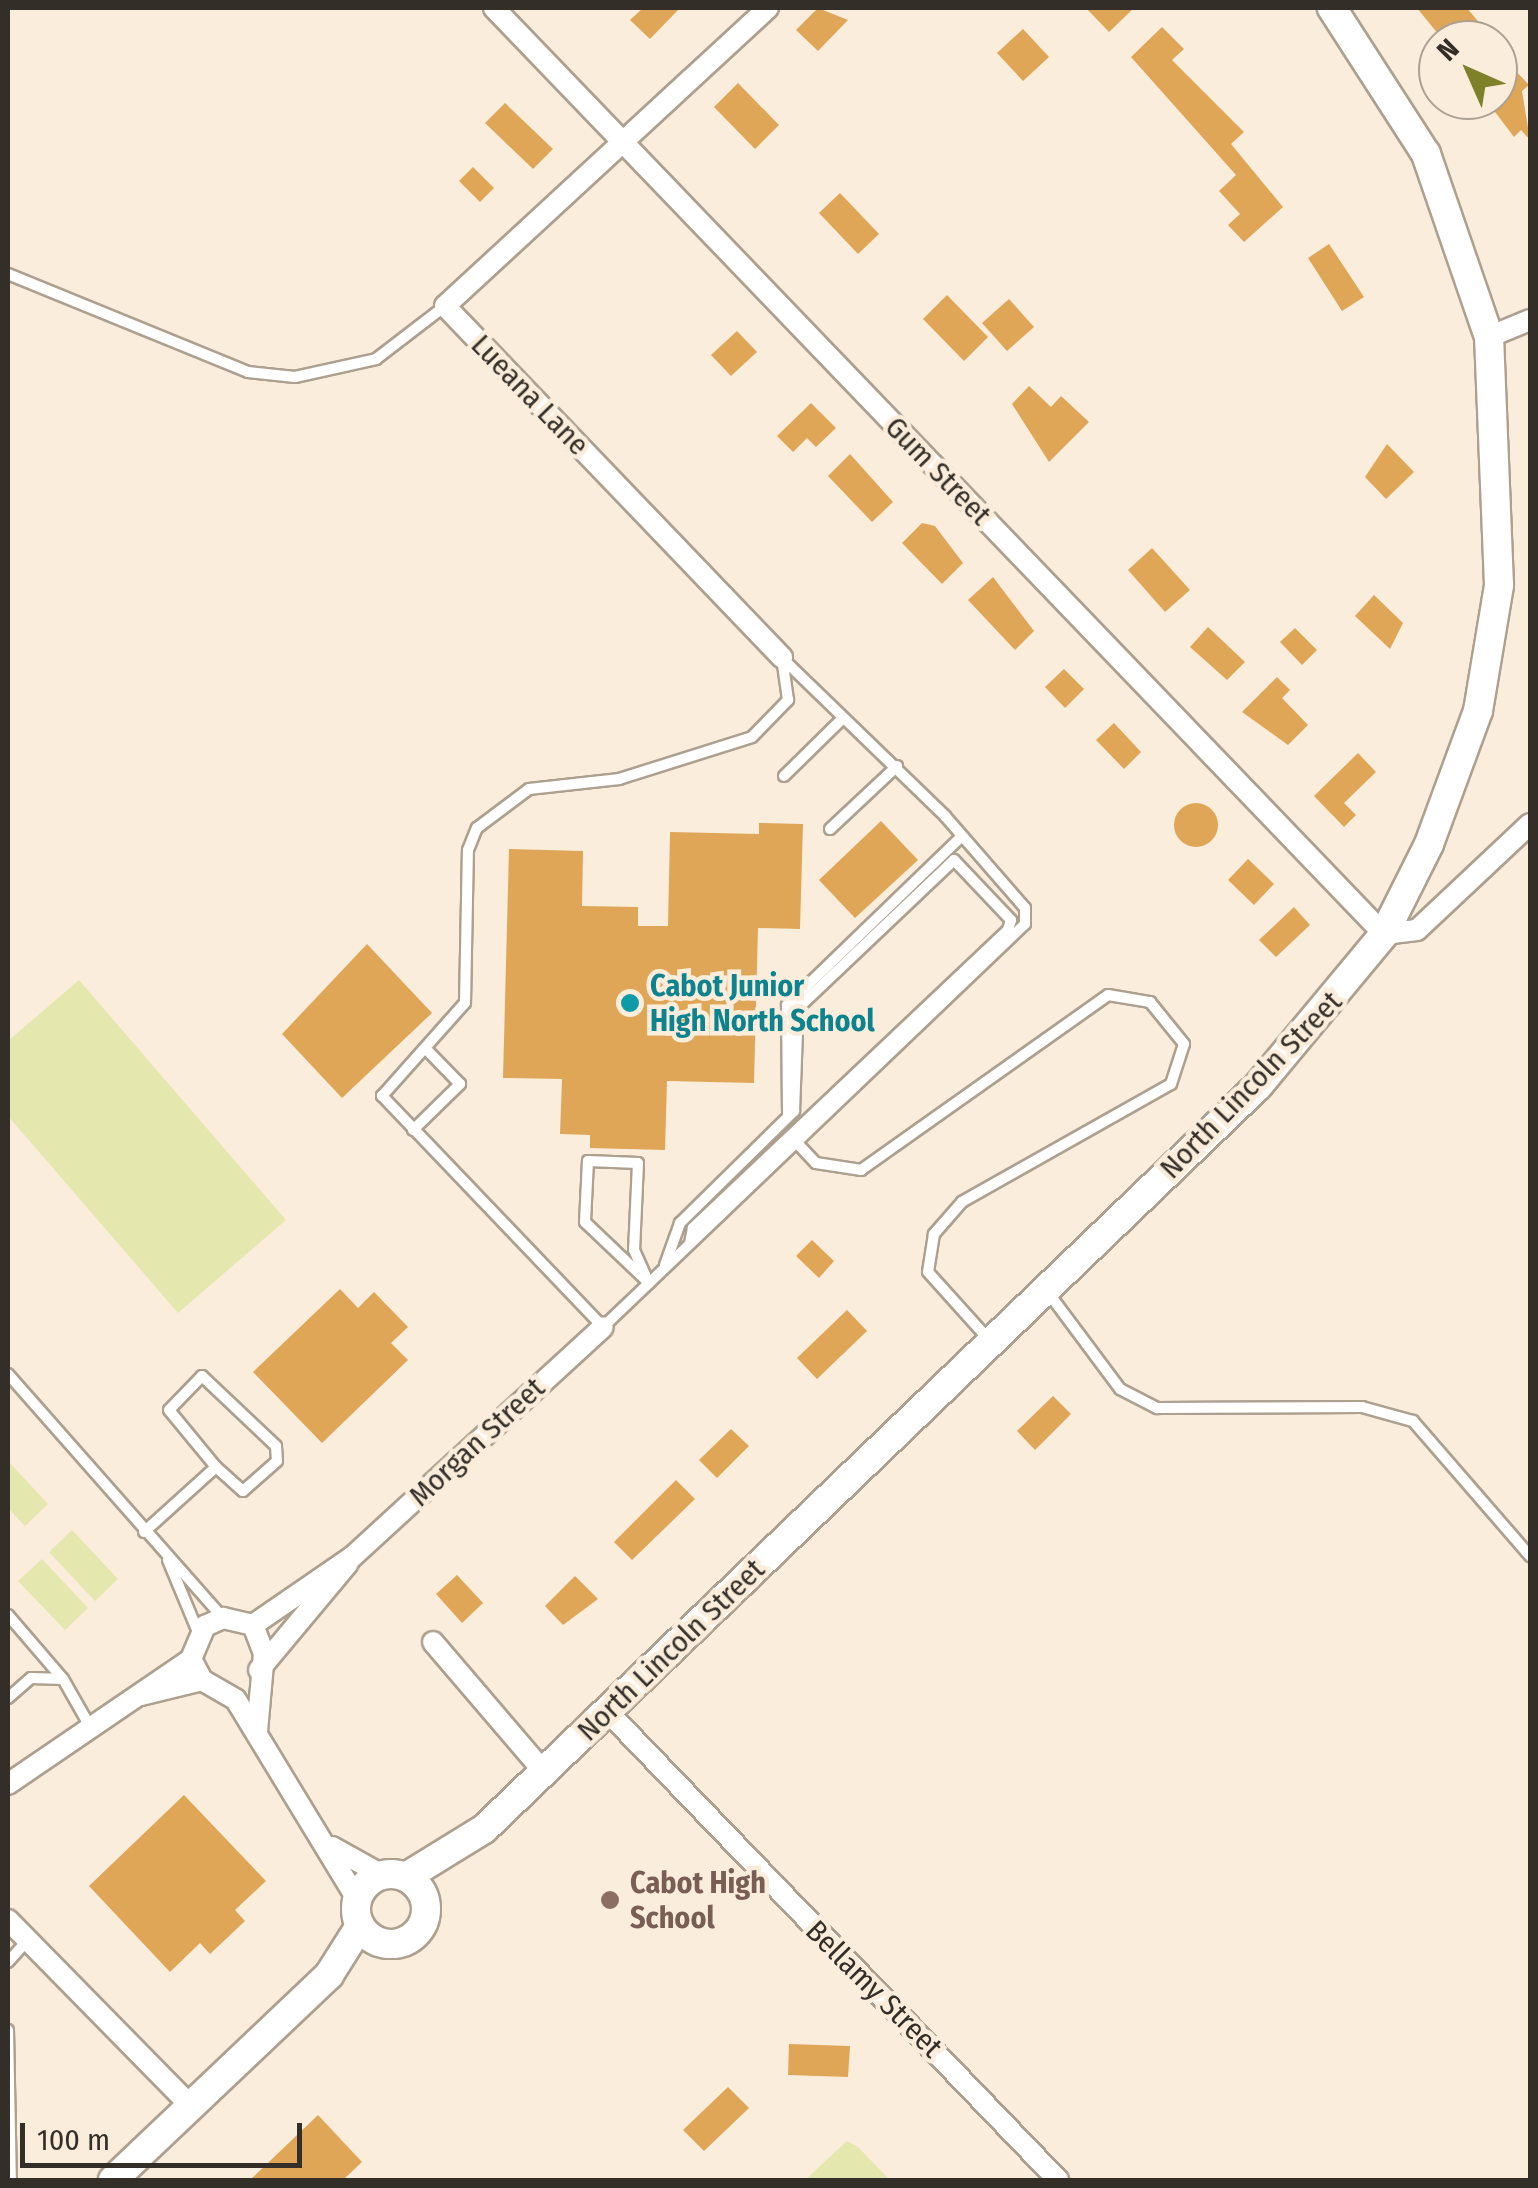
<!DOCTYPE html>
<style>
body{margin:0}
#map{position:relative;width:1538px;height:2188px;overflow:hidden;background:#fbeddb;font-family:"Fira Sans Condensed",sans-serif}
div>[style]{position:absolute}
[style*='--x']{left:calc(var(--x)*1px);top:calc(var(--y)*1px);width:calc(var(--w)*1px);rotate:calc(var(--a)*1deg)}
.green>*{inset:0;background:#e4e7ae}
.building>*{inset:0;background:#e0a658}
.round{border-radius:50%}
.roads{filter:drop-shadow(2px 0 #ada08f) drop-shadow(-2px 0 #ada08f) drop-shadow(0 2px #ada08f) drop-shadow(0 -2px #ada08f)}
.lane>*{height:10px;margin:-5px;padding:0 5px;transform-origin:5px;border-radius:5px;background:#fff}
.street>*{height:20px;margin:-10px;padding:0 10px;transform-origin:10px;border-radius:10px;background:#fff}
.secondary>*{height:28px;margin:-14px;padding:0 14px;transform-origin:14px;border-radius:14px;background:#fff}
.secondary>.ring{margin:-14px;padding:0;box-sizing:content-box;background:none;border:28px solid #fff;border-radius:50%}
.dots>*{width:28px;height:28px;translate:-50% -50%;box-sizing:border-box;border:5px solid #fbeddb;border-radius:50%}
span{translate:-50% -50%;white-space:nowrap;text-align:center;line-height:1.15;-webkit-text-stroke:9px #fbeddb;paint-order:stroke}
.street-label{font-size:30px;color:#332e27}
.culture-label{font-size:30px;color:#0d838f;font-weight:700}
.left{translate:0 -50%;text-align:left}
.education-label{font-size:30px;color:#785e54;font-weight:700}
.frame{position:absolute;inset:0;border:10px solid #332e27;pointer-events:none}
.north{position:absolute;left:1418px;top:20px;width:100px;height:100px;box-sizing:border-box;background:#fbeddb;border:2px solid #aba193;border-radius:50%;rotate:315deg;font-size:28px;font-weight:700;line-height:40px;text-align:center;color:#332e27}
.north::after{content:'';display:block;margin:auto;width:35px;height:45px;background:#7f802a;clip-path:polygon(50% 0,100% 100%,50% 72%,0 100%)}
.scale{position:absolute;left:20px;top:2123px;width:282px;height:45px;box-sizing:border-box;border:5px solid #332e27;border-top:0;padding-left:12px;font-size:30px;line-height:35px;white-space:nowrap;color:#332e27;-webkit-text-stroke:8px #fbeddb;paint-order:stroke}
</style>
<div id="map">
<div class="green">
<div style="clip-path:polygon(79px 980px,286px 1220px,178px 1313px,8px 1116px,8px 1041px)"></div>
<div style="clip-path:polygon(8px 1461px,48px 1504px,25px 1526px,8px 1508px)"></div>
<div style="clip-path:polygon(72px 1530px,118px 1579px,95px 1601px,49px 1552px)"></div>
<div style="clip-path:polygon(42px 1559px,88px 1608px,65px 1630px,18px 1581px)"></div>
<div style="clip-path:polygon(847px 2141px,858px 2147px,890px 2180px,805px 2180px)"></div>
</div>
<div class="building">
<div style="clip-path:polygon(643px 8px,680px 8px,650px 39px,630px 20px)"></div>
<div style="clip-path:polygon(818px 8px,848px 20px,818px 51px,796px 30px)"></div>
<div style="clip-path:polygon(1086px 8px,1134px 8px,1109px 32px)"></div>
<div style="clip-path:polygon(1417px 8px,1467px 8px,1482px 26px,1463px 40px,1443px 40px)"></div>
<div style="clip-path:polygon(1162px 27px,1184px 49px,1172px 60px,1244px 132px,1231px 144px,1283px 207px,1244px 242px,1228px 225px,1240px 214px,1219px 191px,1236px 175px,1131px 57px)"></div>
<div style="clip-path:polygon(1023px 29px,1049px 57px,1023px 81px,997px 53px)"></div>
<div style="clip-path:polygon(1514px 69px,1529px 85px,1522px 91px,1530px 140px,1521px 130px,1514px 137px,1486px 100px,1498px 100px,1498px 83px)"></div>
<div style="clip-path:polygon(738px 83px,779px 125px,755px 149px,714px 107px)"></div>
<div style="clip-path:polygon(505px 103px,553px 149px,533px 169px,485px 123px)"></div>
<div style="clip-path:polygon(473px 167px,494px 188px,480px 202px,459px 181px)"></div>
<div style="clip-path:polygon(840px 193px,879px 234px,858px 254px,819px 213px)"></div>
<div style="clip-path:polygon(1329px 244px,1364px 297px,1342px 311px,1308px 258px)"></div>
<div style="clip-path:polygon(947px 295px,988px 337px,964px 361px,923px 319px)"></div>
<div style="clip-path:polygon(1009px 299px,1034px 327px,1007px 351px,982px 323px)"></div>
<div style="clip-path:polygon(737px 331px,757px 352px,731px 376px,711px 355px)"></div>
<div style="clip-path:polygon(1029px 386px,1051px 407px,1061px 396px,1089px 422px,1049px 462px,1012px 404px)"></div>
<div style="clip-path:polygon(811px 403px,836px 428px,816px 447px,807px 438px,793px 452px,777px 436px)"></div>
<div style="clip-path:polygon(1387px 444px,1414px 472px,1386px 499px,1365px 477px)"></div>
<div style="clip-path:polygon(850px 454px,893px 502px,872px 522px,828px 476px)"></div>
<div style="clip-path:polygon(922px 523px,935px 526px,963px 563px,942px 584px,902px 543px)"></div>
<div style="clip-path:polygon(1152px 548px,1190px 590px,1165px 612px,1128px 570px)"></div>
<div style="clip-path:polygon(993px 577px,1034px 631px,1015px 650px,968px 600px)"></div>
<div style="clip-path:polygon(1374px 595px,1403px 623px,1390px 649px,1355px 616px)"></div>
<div style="clip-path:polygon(1208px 627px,1245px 662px,1227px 680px,1190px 647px)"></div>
<div style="clip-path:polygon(1295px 628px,1317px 650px,1302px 665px,1280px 642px)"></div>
<div style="clip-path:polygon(1064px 669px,1084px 689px,1065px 708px,1045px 687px)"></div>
<div style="clip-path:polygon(1277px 677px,1290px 690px,1282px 698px,1308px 725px,1288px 745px,1242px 712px)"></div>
<div style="clip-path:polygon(1114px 723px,1141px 752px,1124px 769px,1096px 740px)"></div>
<div style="clip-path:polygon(1358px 753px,1376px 772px,1344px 803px,1356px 815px,1344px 827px,1314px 796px)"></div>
<div class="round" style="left:1174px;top:803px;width:44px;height:44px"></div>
<div style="clip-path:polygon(881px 821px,918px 860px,855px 918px,819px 880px)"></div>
<div style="clip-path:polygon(759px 823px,803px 824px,800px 929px,758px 928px,754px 1083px,667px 1081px,665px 1150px,590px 1148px,590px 1135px,560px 1134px,562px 1079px,503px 1078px,509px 849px,583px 851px,582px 906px,638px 907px,638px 926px,668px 926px,670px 832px,759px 834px)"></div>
<div style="clip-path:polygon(1248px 859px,1274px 884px,1254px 905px,1228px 880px)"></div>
<div style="clip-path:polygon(1294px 907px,1310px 925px,1276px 957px,1259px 940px)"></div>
<div style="clip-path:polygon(367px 944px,432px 1013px,342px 1098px,282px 1034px)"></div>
<div style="clip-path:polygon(812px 1240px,834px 1261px,819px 1278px,796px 1256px)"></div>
<div style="clip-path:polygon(340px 1289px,358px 1308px,374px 1292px,408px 1327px,391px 1343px,408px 1360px,322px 1443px,253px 1372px)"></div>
<div style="clip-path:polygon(847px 1310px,867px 1331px,817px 1379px,797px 1358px)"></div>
<div style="clip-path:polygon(1053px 1396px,1071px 1414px,1035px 1450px,1017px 1431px)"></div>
<div style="clip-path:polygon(731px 1429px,749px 1446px,717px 1478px,699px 1460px)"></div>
<div style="clip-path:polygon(676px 1480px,695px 1499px,632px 1560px,614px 1542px)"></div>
<div style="clip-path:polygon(457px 1575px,483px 1603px,462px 1623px,436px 1594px)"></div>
<div style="clip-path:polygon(575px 1576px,598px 1599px,563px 1625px,545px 1606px)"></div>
<div style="clip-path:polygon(184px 1795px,266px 1881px,235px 1910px,245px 1921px,210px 1954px,200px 1943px,170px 1972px,89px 1886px)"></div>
<div style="clip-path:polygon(789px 2044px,850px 2046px,848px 2077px,788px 2075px)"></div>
<div style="clip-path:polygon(728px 2087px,749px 2108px,704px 2151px,683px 2130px)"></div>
<div style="clip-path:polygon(318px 2115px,362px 2162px,343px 2180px,250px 2180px)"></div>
</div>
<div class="roads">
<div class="lane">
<div style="--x:8;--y:274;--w:259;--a:22.2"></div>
<div style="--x:248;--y:372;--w:47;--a:6.1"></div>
<div style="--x:295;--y:377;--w:83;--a:-12.5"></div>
<div style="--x:376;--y:359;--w:87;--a:-37.5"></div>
<div style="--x:782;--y:658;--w:227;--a:44.1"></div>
<div style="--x:945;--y:816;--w:122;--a:49"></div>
<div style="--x:1025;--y:908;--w:16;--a:90"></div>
<div style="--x:1025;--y:924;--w:584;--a:136.32"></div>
<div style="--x:603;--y:1327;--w:320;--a:-133.7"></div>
<div style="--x:382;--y:1096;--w:125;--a:-48.3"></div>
<div style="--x:465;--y:1003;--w:153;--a:-88.9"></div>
<div style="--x:468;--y:850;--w:24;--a:-68"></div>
<div style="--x:477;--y:828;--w:65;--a:-36.9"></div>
<div style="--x:529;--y:789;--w:91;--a:-6.3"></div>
<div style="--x:619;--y:779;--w:139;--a:-17.5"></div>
<div style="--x:752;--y:737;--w:52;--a:-45.8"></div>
<div style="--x:788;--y:700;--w:42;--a:-98.1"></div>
<div style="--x:784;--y:776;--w:83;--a:-44.5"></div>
<div style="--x:830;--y:829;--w:92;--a:-43.2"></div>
<div style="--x:788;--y:1114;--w:109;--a:-90.5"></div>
<div style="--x:787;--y:1005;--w:239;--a:-44"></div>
<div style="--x:413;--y:1130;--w:66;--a:-44.4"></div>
<div style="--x:460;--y:1084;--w:45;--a:-134.1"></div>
<div style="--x:798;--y:1144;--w:26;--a:47"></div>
<div style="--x:816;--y:1163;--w:46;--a:8.8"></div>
<div style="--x:861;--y:1170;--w:303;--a:-35.3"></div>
<div style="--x:1108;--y:995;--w:43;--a:9.5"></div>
<div style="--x:1150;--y:1002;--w:54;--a:51"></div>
<div style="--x:1184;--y:1044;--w:42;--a:108"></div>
<div style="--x:1171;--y:1084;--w:240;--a:150.6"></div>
<div style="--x:962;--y:1202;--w:43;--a:131.2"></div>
<div style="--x:934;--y:1234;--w:38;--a:99"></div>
<div style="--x:928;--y:1272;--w:94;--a:48"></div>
<div style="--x:588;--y:1161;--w:50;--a:2.3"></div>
<div style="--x:638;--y:1163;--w:87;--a:92.6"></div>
<div style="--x:634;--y:1250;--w:36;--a:66"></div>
<div style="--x:649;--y:1283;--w:88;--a:-136.4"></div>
<div style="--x:585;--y:1222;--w:61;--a:-87.2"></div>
<div style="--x:665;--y:1265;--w:45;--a:-70.3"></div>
<div style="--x:680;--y:1223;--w:160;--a:-44.5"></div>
<div style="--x:794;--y:1111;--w:103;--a:-87.8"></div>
<div style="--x:798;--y:1008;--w:215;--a:-43.5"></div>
<div style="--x:954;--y:860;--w:83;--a:46.5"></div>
<div style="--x:1011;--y:920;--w:10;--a:107"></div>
<div style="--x:1008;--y:930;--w:434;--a:136.6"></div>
<div style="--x:693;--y:1228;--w:15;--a:101"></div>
<div style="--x:1047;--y:1291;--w:122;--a:53.3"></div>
<div style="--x:1120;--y:1389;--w:42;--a:27.2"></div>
<div style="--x:1157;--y:1408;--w:205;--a:-0.3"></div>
<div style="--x:1362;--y:1407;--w:53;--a:15.4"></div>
<div style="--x:1413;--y:1421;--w:179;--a:49.1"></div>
<div style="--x:8;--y:1374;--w:324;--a:48.6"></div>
<div style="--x:144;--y:1532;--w:97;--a:-42.1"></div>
<div style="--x:216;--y:1467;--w:36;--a:42"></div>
<div style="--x:243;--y:1491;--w:45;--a:-41.4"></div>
<div style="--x:277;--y:1461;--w:15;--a:-94"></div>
<div style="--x:276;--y:1446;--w:102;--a:-136.6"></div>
<div style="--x:202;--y:1376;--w:47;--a:134.1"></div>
<div style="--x:169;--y:1410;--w:74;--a:50.5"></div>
<div style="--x:168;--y:1560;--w:78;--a:67.4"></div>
<div style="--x:8;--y:1615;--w:84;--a:49.3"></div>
<div style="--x:63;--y:1679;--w:51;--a:60.4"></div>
<div style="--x:8;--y:1698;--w:30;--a:-41"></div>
<div style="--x:31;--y:1678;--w:32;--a:2"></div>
<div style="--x:8;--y:1962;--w:30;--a:-48"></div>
<div style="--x:8;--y:2030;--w:150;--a:88.9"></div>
</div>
<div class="street">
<div style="--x:494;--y:8;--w:1284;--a:46.14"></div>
<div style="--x:1384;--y:934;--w:33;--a:-7"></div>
<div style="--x:1417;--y:930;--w:155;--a:-43.2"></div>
<div style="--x:768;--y:8;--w:439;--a:137.3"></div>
<div style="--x:445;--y:306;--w:487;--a:46.2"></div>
<div style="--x:1489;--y:337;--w:44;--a:-22.5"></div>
<div style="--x:253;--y:1625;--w:120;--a:-34.5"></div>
<div style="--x:352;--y:1557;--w:340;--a:-42.5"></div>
<div style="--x:253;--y:1625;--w:30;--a:69"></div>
<div style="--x:264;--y:1653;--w:79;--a:95.1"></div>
<div style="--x:433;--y:1642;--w:170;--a:49.5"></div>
<div style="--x:191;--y:1659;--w:24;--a:62"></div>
<div style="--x:202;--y:1680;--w:39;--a:30"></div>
<div style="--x:236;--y:1700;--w:233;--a:58.7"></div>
<div style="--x:259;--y:1670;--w:139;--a:-50.2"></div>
<div style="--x:141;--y:1695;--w:63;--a:-13.8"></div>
<div style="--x:607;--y:1711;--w:651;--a:46.12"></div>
<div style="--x:8;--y:1784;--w:222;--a:-34.3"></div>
<div style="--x:191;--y:1659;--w:36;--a:-67"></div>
<div style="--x:205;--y:1626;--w:20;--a:-24"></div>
<div style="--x:223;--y:1618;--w:31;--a:13"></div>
<div style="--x:332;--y:1847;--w:57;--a:29.2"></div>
<div style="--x:8;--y:1920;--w:262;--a:45.5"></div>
</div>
<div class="secondary">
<div class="ring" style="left:356px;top:1874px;width:42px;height:42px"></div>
<div style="--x:406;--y:1877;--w:92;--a:-31.6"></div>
<div style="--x:484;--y:1829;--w:1073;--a:-43.83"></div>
<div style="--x:1258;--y:1086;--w:197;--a:-50.3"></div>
<div style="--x:1384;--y:934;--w:101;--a:-63.4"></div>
<div style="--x:1429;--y:844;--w:142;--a:-69.8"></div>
<div style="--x:1478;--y:711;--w:128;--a:-80.5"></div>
<div style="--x:1499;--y:585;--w:248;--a:-92.3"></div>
<div style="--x:1489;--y:337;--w:194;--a:-109"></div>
<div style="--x:1426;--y:154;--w:174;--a:-122.8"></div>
<div style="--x:113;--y:2180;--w:298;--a:-43.5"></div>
<div style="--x:329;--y:1975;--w:58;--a:-57.7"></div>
</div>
</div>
<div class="dots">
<div style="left:630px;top:1003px;background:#0f9aa8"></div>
<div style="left:610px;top:1900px;background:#8d6e63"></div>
</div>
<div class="street-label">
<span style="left:530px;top:395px;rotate:46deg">Lueana Lane</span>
<span style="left:938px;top:471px;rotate:46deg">Gum Street</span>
<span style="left:1251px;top:1085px;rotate:-46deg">North Lincoln Street</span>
<span style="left:477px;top:1442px;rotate:-43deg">Morgan Street</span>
<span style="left:671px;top:1650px;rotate:-44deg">North Lincoln Street</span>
<span style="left:874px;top:1989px;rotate:45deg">Bellamy Street</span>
</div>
<div class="culture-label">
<span class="left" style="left:650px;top:1003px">Cabot Junior<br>High North School</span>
</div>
<div class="education-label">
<span class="left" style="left:630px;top:1900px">Cabot High<br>School</span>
</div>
<div class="frame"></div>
<div class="north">N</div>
<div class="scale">100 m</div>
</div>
